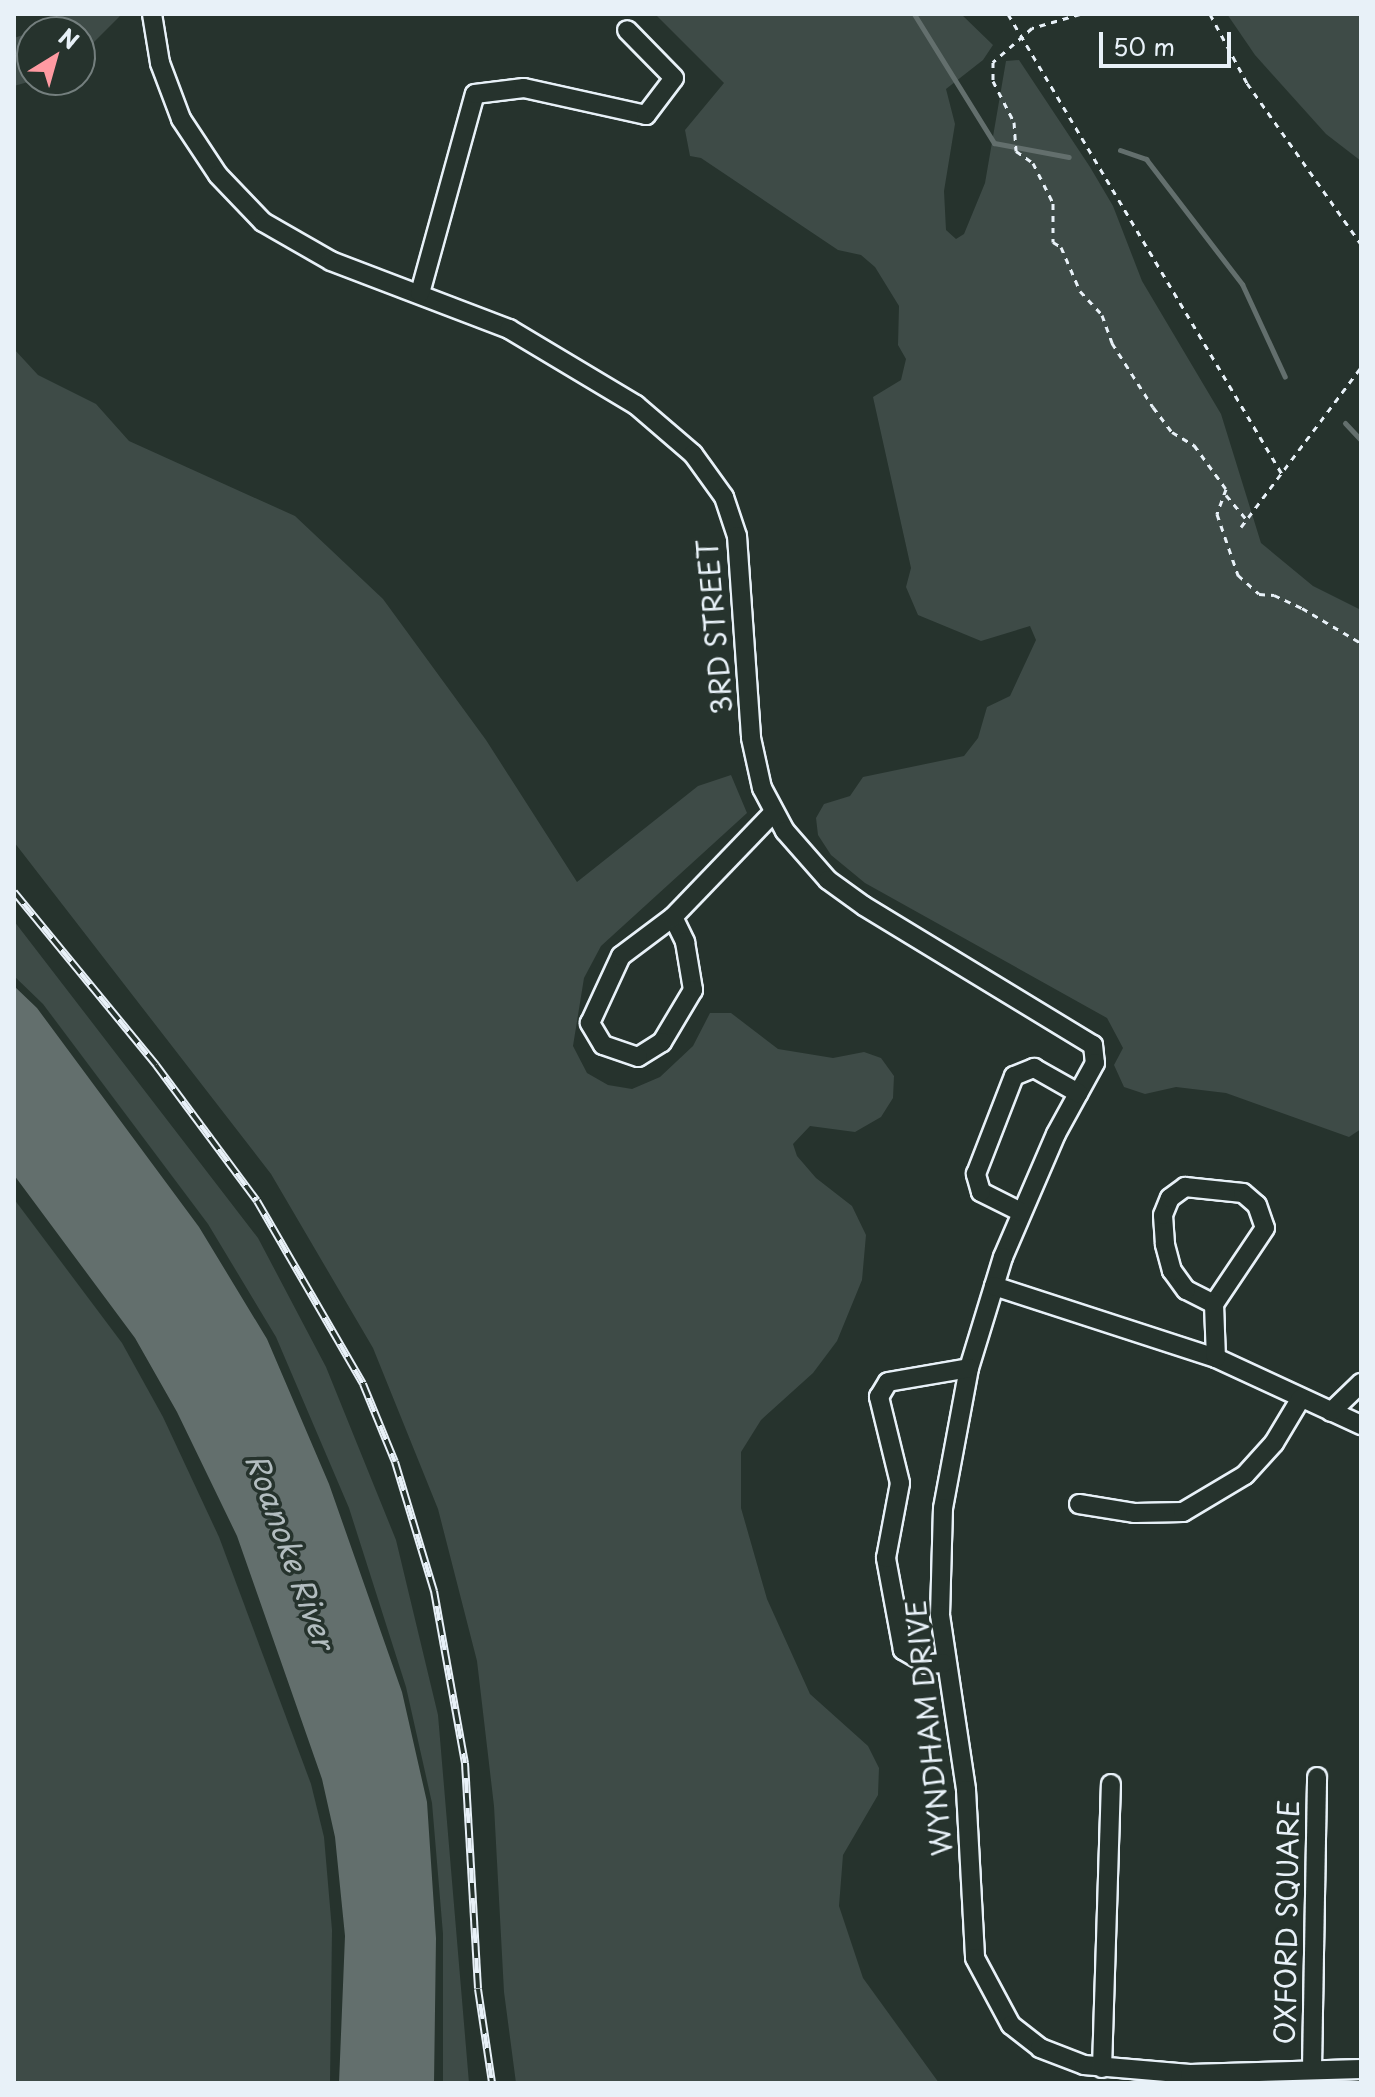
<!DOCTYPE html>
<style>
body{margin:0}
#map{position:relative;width:1375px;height:2097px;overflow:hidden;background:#26332d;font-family:"Playpen Sans",sans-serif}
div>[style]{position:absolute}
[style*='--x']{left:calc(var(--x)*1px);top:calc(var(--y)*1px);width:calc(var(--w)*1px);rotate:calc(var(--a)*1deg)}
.green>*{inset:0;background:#3e4b47}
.water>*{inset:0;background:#636f6d}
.stream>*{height:5px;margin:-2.5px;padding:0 2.5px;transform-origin:2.5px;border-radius:2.5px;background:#636f6d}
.path>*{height:3px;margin-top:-1.5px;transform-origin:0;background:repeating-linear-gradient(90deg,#e8f1f8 0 6px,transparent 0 12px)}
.roads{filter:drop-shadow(2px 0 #e8f1f8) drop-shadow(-2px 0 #e8f1f8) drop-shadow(0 2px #e8f1f8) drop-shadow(0 -2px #e8f1f8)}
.minor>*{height:18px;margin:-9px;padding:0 9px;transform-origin:9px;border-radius:9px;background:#26332d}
.rail>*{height:8px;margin-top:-4px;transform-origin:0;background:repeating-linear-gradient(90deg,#26332d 0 15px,#e8f1f8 0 30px);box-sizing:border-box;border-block:2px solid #e8f1f8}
span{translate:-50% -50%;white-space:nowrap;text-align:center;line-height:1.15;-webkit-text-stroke:7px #26332d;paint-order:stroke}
.street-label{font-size:28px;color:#e8f1f8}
.water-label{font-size:30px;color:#b3bdc0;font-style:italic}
.frame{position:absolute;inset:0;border:16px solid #e8f1f8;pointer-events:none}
.north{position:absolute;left:16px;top:16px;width:80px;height:80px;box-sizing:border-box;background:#26332d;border:2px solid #747f7e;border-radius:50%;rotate:37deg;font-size:22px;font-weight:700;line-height:32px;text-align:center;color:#e8f1f8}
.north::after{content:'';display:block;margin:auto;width:28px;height:36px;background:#ff9aa2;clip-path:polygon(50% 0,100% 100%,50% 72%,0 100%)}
.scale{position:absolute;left:1099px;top:32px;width:132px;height:36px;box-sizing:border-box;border:4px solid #e8f1f8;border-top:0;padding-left:10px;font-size:24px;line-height:28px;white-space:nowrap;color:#e8f1f8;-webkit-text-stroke:6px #26332d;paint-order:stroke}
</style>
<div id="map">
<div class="green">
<div style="clip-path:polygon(64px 14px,122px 14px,80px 56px,80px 32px,32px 32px)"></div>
<div style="clip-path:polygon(655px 14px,961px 14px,993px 45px,983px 60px,946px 89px,955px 124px,944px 191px,946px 230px,956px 239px,964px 234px,985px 183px,1006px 61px,1019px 60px,1090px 167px,1113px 206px,1142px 281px,1221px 414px,1261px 543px,1313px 586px,1361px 610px,1361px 1129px,1349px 1137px,1226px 1093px,1176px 1087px,1145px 1094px,1124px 1087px,1114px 1065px,1123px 1048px,1107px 1018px,865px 883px,831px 855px,818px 835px,816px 818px,824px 804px,850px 796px,863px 777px,964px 756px,978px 738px,987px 707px,1010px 696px,1036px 640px,1030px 626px,981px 641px,918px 615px,906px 587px,911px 568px,873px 397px,901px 380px,906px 359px,898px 345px,899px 306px,875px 267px,861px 255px,838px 250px,701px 158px,690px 156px,685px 130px,724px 83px)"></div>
<div style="clip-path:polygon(1227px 14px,1361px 14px,1361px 161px,1326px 134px,1255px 55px)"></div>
<div style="clip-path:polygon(32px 32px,35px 80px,14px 86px,14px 38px)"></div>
<div style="clip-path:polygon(14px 349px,38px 375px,96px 404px,129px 441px,295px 516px,383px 599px,486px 740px,577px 882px,698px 786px,731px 775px,747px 813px,601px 946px,584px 978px,573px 1046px,587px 1073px,608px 1085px,632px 1089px,660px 1077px,693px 1046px,710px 1013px,731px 1013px,778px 1049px,833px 1058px,864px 1052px,881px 1058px,894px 1076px,893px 1098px,881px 1117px,855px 1132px,810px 1126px,793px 1144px,797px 1156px,816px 1178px,852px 1206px,866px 1235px,862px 1280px,837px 1341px,813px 1373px,761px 1420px,741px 1452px,741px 1508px,767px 1599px,810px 1694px,868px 1746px,879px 1768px,878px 1795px,843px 1855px,839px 1906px,863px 1978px,939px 2083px,516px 2083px,504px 1992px,494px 1806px,477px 1661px,438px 1509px,373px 1348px,271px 1174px,14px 842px)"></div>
<div style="clip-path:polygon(14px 921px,258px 1238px,326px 1367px,396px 1540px,438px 1715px,469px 2083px,443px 2083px,443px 1934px,432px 1803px,406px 1687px,349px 1508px,276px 1337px,208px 1224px,43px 1004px,14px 976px)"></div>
<div style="clip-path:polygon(14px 1199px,122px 1343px,163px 1417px,219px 1537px,311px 1784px,324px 1837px,332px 1930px,330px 2083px,14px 2083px)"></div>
</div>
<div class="water">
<div style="clip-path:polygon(14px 986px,37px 1008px,199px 1227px,267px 1339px,329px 1484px,402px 1692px,427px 1802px,436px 1938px,434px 2083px,339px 2083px,345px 1936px,335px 1837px,322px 1779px,237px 1536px,177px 1412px,135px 1338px,14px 1175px)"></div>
</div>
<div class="stream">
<div style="--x:914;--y:14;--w:152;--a:58.2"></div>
<div style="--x:994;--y:143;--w:76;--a:10.6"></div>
<div style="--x:1120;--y:150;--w:28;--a:19"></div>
<div style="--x:1146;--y:159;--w:158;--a:52.5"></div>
<div style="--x:1242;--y:284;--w:102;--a:65.2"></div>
<div style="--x:1345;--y:423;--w:23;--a:47"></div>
</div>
<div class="path">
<div style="--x:1008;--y:14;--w:535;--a:59.22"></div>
<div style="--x:1080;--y:14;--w:50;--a:163.7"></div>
<div style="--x:1032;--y:28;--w:52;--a:138.9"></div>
<div style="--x:993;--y:62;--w:19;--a:90"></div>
<div style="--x:993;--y:81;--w:46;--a:62.9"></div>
<div style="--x:1014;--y:122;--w:29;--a:86"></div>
<div style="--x:1016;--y:151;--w:21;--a:35"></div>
<div style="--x:1033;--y:163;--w:45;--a:63.4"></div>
<div style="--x:1053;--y:203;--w:39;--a:90"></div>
<div style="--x:1053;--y:242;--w:9;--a:32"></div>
<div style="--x:1061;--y:247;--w:48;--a:66.6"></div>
<div style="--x:1080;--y:291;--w:33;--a:47"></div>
<div style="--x:1102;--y:315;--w:30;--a:70"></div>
<div style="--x:1112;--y:343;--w:76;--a:57.4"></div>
<div style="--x:1153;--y:407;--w:31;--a:53"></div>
<div style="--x:1172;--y:432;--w:26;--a:31"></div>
<div style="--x:1194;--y:445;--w:54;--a:54"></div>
<div style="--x:1226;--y:489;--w:27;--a:110"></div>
<div style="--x:1217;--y:514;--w:65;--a:71"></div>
<div style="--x:1238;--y:575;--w:28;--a:42"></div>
<div style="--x:1259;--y:594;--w:15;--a:4"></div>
<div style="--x:1274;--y:595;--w:31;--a:25"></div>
<div style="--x:1302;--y:608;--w:69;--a:30.7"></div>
<div style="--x:1210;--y:14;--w:78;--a:61.8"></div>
<div style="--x:1247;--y:83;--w:197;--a:54.7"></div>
<div style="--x:1226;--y:495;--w:31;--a:50"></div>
<div style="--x:1241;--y:527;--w:200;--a:-53.1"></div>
</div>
<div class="roads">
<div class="minor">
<div style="--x:152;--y:14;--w:50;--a:80.7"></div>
<div style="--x:160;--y:63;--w:60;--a:69.4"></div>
<div style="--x:181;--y:119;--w:67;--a:56.5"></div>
<div style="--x:218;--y:175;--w:65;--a:46.2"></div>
<div style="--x:263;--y:222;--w:78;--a:29.8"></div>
<div style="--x:331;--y:261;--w:191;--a:20.9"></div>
<div style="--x:509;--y:329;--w:148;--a:30.9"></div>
<div style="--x:636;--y:405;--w:75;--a:40.7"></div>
<div style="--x:693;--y:454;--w:53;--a:54.2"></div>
<div style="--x:724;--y:497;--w:41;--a:71.6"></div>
<div style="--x:737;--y:536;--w:202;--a:86"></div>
<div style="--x:751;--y:738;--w:51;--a:77.6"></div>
<div style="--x:762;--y:788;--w:49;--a:61.9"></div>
<div style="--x:785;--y:831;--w:65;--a:48.7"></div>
<div style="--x:828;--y:880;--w:44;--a:35.8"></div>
<div style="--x:864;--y:906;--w:268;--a:31.3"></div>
<div style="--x:1093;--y:1045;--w:18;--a:84"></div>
<div style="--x:1095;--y:1063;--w:81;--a:118.8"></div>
<div style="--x:1056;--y:1134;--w:134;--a:113.3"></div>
<div style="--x:1003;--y:1257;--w:116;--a:107"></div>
<div style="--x:969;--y:1368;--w:142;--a:100.5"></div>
<div style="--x:943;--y:1508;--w:107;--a:91.6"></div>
<div style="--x:940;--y:1615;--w:177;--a:81.5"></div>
<div style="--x:966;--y:1790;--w:168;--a:86.9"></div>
<div style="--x:975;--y:1958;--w:76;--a:61.8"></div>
<div style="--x:1011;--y:2025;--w:37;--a:38"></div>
<div style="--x:1040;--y:2048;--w:47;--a:21.1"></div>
<div style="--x:1084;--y:2065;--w:106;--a:4.9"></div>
<div style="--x:1190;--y:2074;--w:171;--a:-1.7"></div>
<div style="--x:420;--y:293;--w:206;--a:-74.6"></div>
<div style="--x:475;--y:94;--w:49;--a:-7"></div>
<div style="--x:524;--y:88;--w:125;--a:12.5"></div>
<div style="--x:646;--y:115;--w:46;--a:-52.9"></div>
<div style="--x:674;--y:78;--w:67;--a:-134.4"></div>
<div style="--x:673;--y:917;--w:28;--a:64"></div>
<div style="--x:685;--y:942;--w:49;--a:80.5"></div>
<div style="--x:693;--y:990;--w:61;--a:120.8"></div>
<div style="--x:662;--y:1042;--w:28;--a:148"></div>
<div style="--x:638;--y:1057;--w:37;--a:-161"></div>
<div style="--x:603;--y:1045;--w:26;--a:-121"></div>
<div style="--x:590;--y:1023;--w:74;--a:-65.2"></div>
<div style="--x:621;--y:956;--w:65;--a:-36.9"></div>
<div style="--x:673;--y:917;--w:144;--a:-46.1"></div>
<div style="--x:1021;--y:1212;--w:45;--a:-153.4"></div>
<div style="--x:981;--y:1192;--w:19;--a:-106"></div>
<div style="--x:976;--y:1174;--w:105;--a:-68.8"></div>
<div style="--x:1014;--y:1076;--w:22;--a:-22"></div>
<div style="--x:1034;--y:1068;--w:51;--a:29.6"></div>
<div style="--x:994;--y:1286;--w:233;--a:18"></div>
<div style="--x:1216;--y:1358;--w:160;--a:24.8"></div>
<div style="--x:1214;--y:1304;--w:31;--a:-153"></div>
<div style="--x:1186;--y:1290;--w:24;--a:-126"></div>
<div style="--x:1172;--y:1271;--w:28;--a:-105"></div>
<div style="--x:1165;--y:1244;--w:29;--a:-94"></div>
<div style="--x:1163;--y:1215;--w:18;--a:-68"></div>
<div style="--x:1170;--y:1198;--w:19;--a:-36"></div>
<div style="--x:1185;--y:1187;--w:58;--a:5.9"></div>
<div style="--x:1243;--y:1193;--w:18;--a:41"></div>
<div style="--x:1257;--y:1205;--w:24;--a:71"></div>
<div style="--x:1265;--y:1228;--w:92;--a:123.9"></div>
<div style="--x:1214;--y:1304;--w:54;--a:87.9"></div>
<div style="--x:1331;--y:1412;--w:42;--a:-44"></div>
<div style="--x:1079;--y:1504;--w:57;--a:9.1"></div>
<div style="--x:1135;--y:1513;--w:48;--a:-1.2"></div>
<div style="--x:1183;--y:1512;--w:72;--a:-30.8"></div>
<div style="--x:1245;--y:1475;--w:43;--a:-47.8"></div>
<div style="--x:1274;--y:1443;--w:52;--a:-59"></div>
<div style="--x:943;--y:1663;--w:16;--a:176"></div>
<div style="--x:927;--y:1664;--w:28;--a:-150"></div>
<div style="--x:903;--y:1650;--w:94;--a:-100.5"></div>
<div style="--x:886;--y:1558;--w:76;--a:-79.4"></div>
<div style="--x:900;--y:1483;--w:89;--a:-103.7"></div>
<div style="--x:879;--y:1397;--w:17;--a:-59"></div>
<div style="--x:888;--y:1382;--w:82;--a:-9.8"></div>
<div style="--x:1102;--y:2068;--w:284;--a:-88.2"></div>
<div style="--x:1312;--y:2068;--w:291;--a:-89"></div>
</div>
</div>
<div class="rail">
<div style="--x:14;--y:892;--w:224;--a:50.6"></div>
<div style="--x:156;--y:1065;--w:169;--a:53.4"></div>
<div style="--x:257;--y:1201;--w:211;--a:59.9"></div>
<div style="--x:363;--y:1384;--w:84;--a:67.7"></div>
<div style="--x:395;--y:1462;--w:135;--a:73.2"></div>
<div style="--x:434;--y:1591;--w:175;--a:79.8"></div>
<div style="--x:465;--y:1763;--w:226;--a:86.7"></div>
<div style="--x:478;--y:1989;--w:95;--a:81.5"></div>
</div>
<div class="street-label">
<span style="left:714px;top:627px;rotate:-95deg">3RD STREET</span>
<span style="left:928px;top:1728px;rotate:-96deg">WYNDHAM DRIVE</span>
<span style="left:1286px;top:1922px;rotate:-89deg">OXFORD SQUARE</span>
</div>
<div class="water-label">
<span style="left:291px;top:1551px;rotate:70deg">Roanoke River</span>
</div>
<div class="frame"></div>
<div class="north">N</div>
<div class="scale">50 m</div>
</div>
